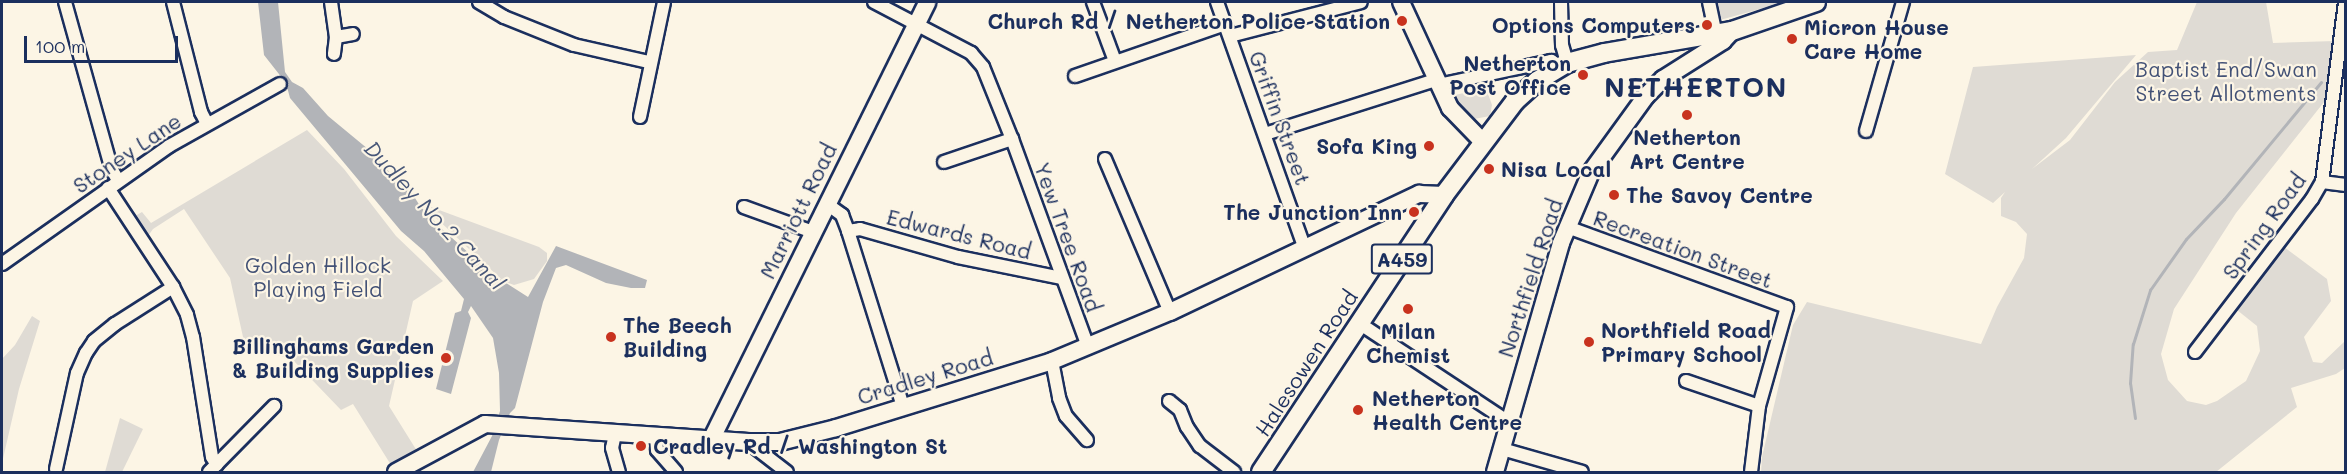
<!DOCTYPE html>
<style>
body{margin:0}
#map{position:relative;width:2347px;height:474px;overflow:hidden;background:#fcf5e5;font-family:Mali,sans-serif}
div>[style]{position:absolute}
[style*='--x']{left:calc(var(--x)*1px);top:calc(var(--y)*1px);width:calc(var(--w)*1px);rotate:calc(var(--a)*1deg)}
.green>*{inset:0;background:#dfdbd4}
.water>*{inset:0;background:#b2b4b8}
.stream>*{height:3px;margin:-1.5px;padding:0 1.5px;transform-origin:1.5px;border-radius:1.5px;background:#b2b4b8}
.roads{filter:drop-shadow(2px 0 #1b2f5e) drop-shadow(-2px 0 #1b2f5e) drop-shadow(0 2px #1b2f5e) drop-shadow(0 -2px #1b2f5e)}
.street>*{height:12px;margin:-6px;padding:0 6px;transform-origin:6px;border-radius:6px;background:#fcf5e5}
.secondary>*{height:16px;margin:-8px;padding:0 8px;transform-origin:8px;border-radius:8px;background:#fcf5e5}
.primary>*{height:18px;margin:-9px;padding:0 9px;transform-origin:9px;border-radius:9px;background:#fcf5e5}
.dots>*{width:16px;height:16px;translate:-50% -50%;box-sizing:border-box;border:3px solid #fcf5e5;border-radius:50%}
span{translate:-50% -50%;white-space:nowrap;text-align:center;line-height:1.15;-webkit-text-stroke:4.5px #fcf5e5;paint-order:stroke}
.shield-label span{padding:2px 4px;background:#fcf5e5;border:2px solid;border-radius:4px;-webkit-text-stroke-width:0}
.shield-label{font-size:20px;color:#1b2f5e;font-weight:700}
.poi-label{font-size:21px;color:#1b2f5e;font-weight:700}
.right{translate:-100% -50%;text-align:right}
.left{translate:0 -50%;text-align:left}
.park-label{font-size:21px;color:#425176}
.street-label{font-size:21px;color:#1b2f5e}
.water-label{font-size:22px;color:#485779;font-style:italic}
.district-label{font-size:27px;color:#1b2f5e;font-weight:700;letter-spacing:1.5px}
.frame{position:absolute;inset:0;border:3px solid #1b2f5e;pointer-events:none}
.scale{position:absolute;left:24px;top:36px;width:154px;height:27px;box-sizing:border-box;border:3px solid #1b2f5e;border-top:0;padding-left:8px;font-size:18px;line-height:21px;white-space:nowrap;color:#1b2f5e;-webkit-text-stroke:4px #fcf5e5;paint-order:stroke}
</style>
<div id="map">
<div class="green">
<div style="clip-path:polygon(1713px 2px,1785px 2px,1720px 20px)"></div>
<div style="clip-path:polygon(2197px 2px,2266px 2px,2273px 43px,2335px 41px,2328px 97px,2236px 213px,2174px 309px,2161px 354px,2168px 380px,2187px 401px,2206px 405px,2217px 401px,2246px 381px,2260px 351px,2257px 326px,2237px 310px,2284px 247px,2327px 279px,2331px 301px,2304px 337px,2313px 362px,2322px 363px,2345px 341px,2345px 368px,2336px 374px,2291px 388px,2297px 407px,2216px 472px,1761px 472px,1762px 457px,1793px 325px,1807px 302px,1981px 344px,1997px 307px,2024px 258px,2027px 234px,2016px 222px,2001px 216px,2001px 198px,2005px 192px,1993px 203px,1945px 174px,1973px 67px,2136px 55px,2066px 138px,2032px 169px,2070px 140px,2115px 82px,2148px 52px,2177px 50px)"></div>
<div style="clip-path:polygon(1486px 88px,1492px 105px,1490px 116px,1474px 119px,1465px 114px,1455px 95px)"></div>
<div style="clip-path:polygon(307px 130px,344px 169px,396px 236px,443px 281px,413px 301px,389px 406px,417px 451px,391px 465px,353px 404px,341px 410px,292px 359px,245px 346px,230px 278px,184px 209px,153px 229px,148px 236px,135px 216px,142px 212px,151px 223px)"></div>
<div style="clip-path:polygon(431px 207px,539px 247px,547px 253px,547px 261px,534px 279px,514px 285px,503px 281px,434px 216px)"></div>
<div style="clip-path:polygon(32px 316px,40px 321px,19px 389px,2px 463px,2px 359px,15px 345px)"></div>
<div style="clip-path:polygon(120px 418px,143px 429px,122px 472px,105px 472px)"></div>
</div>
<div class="water">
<div style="clip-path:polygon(258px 2px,278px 2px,285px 72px,292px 82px,303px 88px,328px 116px,374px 154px,401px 186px,410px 190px,420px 206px,441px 228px,492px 274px,528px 297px,556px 246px,647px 280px,645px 288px,631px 288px,606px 283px,566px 265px,556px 268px,543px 302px,515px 408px,510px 413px,499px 440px,491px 472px,473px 472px,492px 436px,500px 411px,499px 373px,493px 338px,471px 306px,468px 312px,471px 318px,451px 394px,436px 389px,455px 313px,461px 311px,464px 299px,424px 251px,401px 231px,290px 98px,286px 83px,264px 55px)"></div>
</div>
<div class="stream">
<div style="--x:2135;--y:418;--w:35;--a:-98"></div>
<div style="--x:2130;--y:383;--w:39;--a:-86"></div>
<div style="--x:2133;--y:344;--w:57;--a:-72.5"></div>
<div style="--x:2150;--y:290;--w:62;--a:-54.8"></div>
<div style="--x:2186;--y:239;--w:55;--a:-46.5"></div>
<div style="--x:2224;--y:199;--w:152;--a:-50.3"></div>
</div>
<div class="roads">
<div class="street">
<div style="--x:65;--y:2;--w:174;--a:74.4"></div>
<div style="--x:112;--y:170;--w:12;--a:59"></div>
<div style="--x:173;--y:2;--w:114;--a:75.7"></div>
<div style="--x:201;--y:112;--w:13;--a:63"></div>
<div style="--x:331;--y:2;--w:35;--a:82"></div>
<div style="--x:336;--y:37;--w:17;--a:97"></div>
<div style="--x:479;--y:2;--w:29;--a:31"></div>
<div style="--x:504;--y:17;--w:75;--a:21.8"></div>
<div style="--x:574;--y:45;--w:77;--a:12.8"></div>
<div style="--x:874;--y:2;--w:110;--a:27.7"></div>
<div style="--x:971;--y:53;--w:18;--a:49"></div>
<div style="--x:983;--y:67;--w:78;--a:68.1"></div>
<div style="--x:1012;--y:139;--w:221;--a:69.9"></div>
<div style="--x:1093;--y:2;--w:63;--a:69.6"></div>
<div style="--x:1217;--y:2;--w:262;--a:70.4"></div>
<div style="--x:1561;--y:2;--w:43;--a:88.7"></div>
<div style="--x:1562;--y:45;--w:19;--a:74"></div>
<div style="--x:1709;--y:2;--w:33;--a:78"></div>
<div style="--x:1230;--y:36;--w:135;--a:-14.5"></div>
<div style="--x:336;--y:37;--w:17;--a:-10"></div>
<div style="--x:1075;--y:76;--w:159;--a:-19.1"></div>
<div style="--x:1438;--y:85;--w:116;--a:-12"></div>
<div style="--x:1551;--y:61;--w:10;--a:29"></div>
<div style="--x:640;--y:117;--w:117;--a:-78.2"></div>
<div style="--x:1866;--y:131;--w:134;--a:-74"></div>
<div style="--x:1265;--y:134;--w:178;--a:-17.6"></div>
<div style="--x:1105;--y:159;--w:166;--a:67"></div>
<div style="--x:944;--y:162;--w:72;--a:-18.7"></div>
<div style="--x:2322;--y:182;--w:24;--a:7"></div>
<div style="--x:108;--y:188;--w:118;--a:56.7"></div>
<div style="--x:173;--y:287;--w:31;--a:63"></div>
<div style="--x:187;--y:315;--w:23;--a:75"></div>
<div style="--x:193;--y:337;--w:121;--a:81"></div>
<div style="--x:212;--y:457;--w:9;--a:58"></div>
<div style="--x:827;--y:204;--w:19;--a:36"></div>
<div style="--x:842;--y:215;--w:17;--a:69"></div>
<div style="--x:848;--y:231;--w:183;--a:72.6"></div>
<div style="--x:744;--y:207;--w:73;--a:19.9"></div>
<div style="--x:1567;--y:227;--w:234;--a:20"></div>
<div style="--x:1787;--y:307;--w:103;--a:105.8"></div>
<div style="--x:1759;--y:406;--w:66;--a:96.9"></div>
<div style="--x:848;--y:231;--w:12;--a:-9"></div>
<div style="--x:860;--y:229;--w:102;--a:15.9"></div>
<div style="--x:958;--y:257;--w:105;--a:11.5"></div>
<div style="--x:2;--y:264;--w:204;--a:-35.2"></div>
<div style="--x:169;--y:146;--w:127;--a:-29.2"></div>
<div style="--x:1359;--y:323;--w:181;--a:33.5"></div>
<div style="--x:2195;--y:352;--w:193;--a:-52.6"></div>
<div style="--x:2312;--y:199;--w:20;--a:-60"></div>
<div style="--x:2322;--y:182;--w:181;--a:-82.7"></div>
<div style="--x:1052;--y:361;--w:38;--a:79"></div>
<div style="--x:1059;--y:398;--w:19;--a:69"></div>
<div style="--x:1066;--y:416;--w:32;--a:49"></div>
<div style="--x:1686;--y:381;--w:77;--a:18.9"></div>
<div style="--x:1169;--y:401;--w:14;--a:39"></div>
<div style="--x:1180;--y:410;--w:18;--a:68"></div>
<div style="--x:1187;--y:427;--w:23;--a:56"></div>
<div style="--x:1200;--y:446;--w:43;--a:37.4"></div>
<div style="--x:615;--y:434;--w:14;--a:102"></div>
<div style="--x:612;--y:448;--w:25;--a:74"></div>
<div style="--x:656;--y:436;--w:14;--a:86"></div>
<div style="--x:657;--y:450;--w:29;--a:49"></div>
<div style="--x:748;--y:442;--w:49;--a:37.6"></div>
<div style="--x:1502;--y:449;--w:83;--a:16"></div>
<div style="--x:56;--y:469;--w:98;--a:-77.7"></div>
<div style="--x:77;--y:373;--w:22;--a:-66"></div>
<div style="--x:86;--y:353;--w:14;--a:-56"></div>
<div style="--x:94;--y:341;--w:27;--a:-39"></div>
<div style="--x:115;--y:324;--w:69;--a:-32.5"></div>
<div style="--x:209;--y:472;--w:93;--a:-45.4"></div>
</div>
<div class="secondary">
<div style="--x:1401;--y:2;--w:117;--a:65.2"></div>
<div style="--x:1450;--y:108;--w:47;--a:45.9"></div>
<div style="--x:711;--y:440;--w:488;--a:-63.7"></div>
<div style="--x:396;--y:472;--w:101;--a:-28.3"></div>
<div style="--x:485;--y:424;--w:264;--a:3.9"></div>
<div style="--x:748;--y:442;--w:32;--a:0"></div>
<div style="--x:780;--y:442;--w:58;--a:-14"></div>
<div style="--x:836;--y:428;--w:226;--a:-17.2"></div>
<div style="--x:1052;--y:361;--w:128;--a:-22.6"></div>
<div style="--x:1170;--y:312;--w:276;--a:-25.4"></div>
<div style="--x:1419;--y:194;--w:25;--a:2"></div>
<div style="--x:1495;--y:472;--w:238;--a:-73.9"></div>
<div style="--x:1561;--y:243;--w:77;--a:-67.1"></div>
<div style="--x:1591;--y:172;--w:94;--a:-54.1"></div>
<div style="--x:1646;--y:96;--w:24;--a:-45"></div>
<div style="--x:1663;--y:79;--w:71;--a:-32.3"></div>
<div style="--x:1723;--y:41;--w:13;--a:-48"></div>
</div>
<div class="primary">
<div style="--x:1261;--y:472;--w:332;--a:-56.5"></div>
<div style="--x:1444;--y:195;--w:118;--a:-52.9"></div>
<div style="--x:1515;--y:101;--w:30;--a:-42"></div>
<div style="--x:1537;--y:81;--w:35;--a:-31"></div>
<div style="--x:1567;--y:63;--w:38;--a:-15"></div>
<div style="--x:1604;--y:53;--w:130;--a:-9.8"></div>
<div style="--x:1732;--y:31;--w:89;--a:-19"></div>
</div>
</div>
<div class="dots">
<div style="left:1402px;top:21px;background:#c8321e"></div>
<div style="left:1707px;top:25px;background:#c8321e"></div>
<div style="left:1792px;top:39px;background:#c8321e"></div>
<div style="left:1583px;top:75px;background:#c8321e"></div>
<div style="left:1687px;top:115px;background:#c8321e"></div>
<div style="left:1429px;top:146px;background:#c8321e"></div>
<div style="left:1489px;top:169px;background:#c8321e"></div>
<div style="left:1614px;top:195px;background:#c8321e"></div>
<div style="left:1414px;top:212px;background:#c8321e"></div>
<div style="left:1408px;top:309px;background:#c8321e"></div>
<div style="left:611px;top:337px;background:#c8321e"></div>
<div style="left:1589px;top:342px;background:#c8321e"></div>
<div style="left:446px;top:358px;background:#c8321e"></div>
<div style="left:1358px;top:410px;background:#c8321e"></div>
<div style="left:641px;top:446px;background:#c8321e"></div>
</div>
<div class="shield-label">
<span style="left:1402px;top:259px">A459</span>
</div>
<div class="poi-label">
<span class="right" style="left:1390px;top:21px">Church Rd / Netherton Police Station</span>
<span class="right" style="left:1695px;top:25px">Options Computers</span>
<span class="left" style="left:1804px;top:39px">Micron House<br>Care Home</span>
<span class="right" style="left:1571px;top:75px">Netherton<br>Post Office</span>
<span style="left:1687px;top:149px">Netherton<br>Art Centre</span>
<span class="right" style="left:1417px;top:146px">Sofa King</span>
<span class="left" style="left:1501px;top:169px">Nisa Local</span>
<span class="left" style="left:1626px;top:195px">The Savoy Centre</span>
<span class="right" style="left:1402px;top:212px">The Junction Inn</span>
<span class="left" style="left:623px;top:337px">The Beech<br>Building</span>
<span class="left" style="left:1601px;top:342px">Northfield Road<br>Primary School</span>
<span style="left:1408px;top:343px">Milan<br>Chemist</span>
<span class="right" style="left:434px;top:358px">Billinghams Garden<br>&amp; Building Supplies</span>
<span class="left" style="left:1372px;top:410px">Netherton<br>Health Centre</span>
<span class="left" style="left:653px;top:446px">Cradley Rd / Washington St</span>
</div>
<div class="park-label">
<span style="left:2226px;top:81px">Baptist End/Swan<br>Street Allotments</span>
<span style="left:318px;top:277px">Golden Hillock<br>Playing Field</span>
</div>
<div class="street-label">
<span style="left:1280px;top:118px;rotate:70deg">Griffin Street</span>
<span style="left:127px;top:153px;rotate:-34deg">Stoney Lane</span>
<span style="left:798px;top:211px;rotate:-64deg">Marriott Road</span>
<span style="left:2264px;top:226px;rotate:-54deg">Spring Road</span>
<span style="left:959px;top:234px;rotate:14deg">Edwards Road</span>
<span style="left:1068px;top:237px;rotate:70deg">Yew Tree Road</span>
<span style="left:1683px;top:249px;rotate:20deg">Recreation Street</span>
<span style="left:1530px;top:278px;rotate:-72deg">Northfield Road</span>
<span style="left:1306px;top:363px;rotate:-57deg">Halesowen Road</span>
<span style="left:925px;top:377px;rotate:-17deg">Cradley Road</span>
</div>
<div class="water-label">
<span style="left:435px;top:215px;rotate:47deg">Dudley No.2 Canal</span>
</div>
<div class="district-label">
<span style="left:1696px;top:87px">NETHERTON</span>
</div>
<div class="frame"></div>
<div class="scale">100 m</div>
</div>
